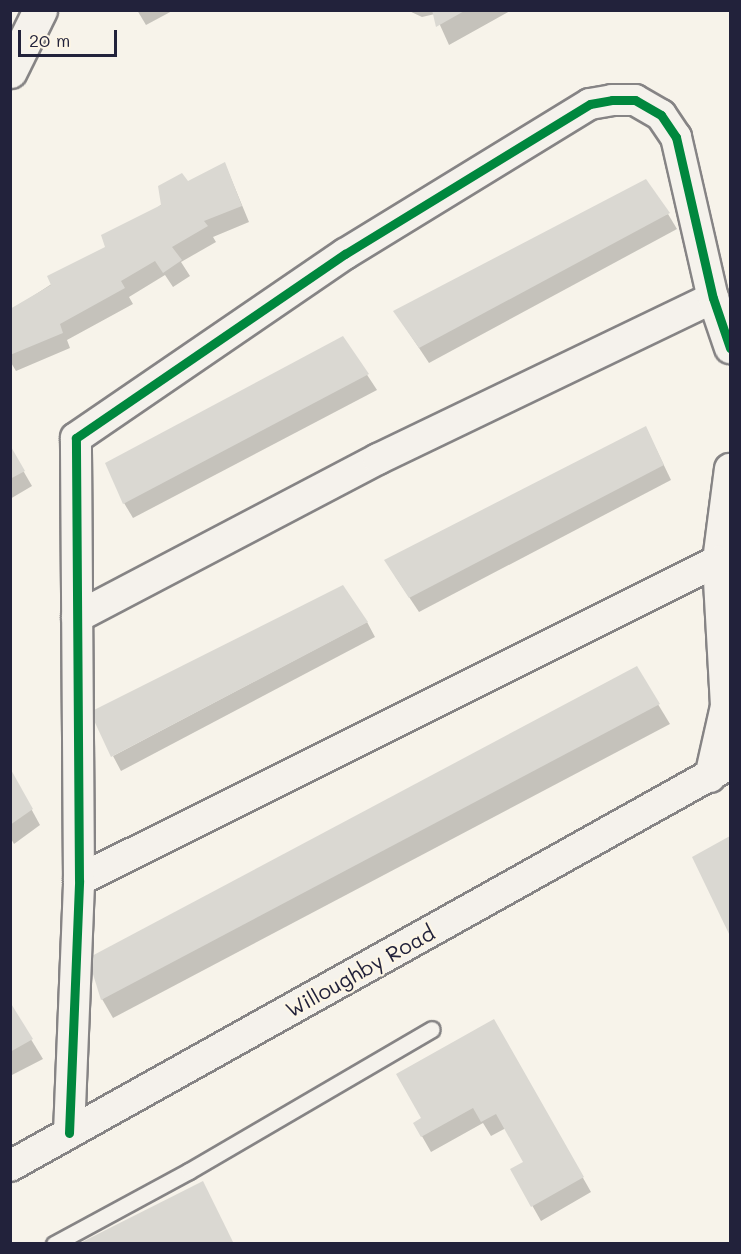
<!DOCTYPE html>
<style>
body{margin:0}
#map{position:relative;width:741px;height:1254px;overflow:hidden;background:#f7f3ea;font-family:Mali,sans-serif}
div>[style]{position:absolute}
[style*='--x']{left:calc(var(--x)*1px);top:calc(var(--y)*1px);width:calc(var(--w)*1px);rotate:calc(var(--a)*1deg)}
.shadow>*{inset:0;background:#0003}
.building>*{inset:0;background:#dad8d2}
.roads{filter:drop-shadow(2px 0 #868485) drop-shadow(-2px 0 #868485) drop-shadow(0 2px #868485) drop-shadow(0 -2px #868485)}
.service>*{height:15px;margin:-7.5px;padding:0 7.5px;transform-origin:7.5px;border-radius:7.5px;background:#f5f2ec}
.minor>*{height:30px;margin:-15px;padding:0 15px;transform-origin:15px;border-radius:15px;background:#f5f2ec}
.tertiary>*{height:33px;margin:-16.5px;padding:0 16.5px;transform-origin:16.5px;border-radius:16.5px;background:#f5f2ec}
.cycleway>*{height:9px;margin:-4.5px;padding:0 4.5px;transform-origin:4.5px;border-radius:4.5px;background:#00873e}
span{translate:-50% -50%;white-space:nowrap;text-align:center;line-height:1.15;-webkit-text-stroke:4.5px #fcf5e5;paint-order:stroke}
.street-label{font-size:21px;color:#22223b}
.frame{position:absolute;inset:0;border:12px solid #22223b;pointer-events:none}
.scale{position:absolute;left:18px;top:30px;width:99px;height:27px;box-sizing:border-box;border:3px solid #22223b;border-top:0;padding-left:8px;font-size:18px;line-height:21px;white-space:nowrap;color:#22223b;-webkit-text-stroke:4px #fcf5e5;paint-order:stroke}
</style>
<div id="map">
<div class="shadow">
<div style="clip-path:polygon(137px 10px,174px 10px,146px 25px)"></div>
<div style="clip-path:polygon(407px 10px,512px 10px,449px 45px,435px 14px,422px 17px)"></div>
<div style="clip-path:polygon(225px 164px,249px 222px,213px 237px,216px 242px,181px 262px,190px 276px,173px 287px,165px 275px,129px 297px,133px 304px,67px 340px,70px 348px,16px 371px,10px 361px,10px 311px,107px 248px,188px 183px)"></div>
<div style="clip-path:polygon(668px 214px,677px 229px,429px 363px,395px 312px)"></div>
<div style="clip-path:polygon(343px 338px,377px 390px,133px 518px,124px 503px)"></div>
<div style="clip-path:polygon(646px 428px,671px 480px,419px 612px,395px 576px)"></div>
<div style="clip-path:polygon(10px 448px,32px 486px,10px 499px)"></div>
<div style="clip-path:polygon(367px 622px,375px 637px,121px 771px,113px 756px)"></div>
<div style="clip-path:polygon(636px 668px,670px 724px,113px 1018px,102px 999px)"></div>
<div style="clip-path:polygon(10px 770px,40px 825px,14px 844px,10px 837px)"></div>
<div style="clip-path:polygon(730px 837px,730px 932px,694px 858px)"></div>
<div style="clip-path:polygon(10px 1005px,43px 1059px,10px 1076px)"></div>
<div style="clip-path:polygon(494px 1021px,591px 1192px,541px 1221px,512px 1170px,525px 1162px,506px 1128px,491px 1136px,483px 1123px,431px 1152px,415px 1124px,423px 1119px)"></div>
</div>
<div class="building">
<div style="clip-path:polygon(432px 10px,466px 10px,436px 27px)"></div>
<div style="clip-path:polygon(225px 162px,242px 206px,204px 221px,208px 226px,172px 247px,182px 260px,163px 273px,155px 261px,121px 281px,125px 288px,60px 324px,63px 333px,10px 355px,10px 309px,51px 285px,47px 276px,105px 247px,101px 235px,161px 205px,158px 186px,182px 173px,188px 181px)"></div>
<div style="clip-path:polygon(646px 179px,670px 213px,419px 348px,393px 311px)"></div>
<div style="clip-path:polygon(343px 336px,369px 374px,123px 504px,105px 463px)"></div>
<div style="clip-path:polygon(646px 426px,664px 465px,409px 598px,384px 560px)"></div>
<div style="clip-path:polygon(10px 445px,25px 471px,10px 479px)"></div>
<div style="clip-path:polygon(343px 585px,368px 622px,111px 757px,90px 712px)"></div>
<div style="clip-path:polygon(637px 666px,660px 704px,101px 1000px,88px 958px)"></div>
<div style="clip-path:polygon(10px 768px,33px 809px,10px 825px)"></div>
<div style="clip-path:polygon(730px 836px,730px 936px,692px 857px)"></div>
<div style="clip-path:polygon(10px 1002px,33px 1039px,10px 1052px)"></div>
<div style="clip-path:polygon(494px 1019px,584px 1177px,531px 1207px,510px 1169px,523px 1162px,496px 1114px,481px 1122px,473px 1108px,421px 1137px,413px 1123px,421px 1118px,396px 1074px)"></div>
<div style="clip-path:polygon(203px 1181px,234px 1244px,78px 1244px)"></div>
</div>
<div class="roads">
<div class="service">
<div style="--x:54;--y:1244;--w:153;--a:-28.4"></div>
<div style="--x:189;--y:1171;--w:281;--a:-30.3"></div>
</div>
<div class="minor">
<div style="--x:77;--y:617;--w:340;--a:-27.7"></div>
<div style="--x:378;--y:459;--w:372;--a:-25.7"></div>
<div style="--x:710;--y:777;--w:73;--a:-77.3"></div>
<div style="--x:726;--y:706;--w:145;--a:-93.2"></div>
<div style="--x:718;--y:561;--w:93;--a:-82.6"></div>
<div style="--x:79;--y:880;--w:714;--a:-26.53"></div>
<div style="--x:69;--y:1133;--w:253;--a:-87.7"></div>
<div style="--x:79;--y:880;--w:442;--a:-90.4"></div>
<div style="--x:76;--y:438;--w:326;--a:-34.4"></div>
<div style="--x:345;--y:254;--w:287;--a:-31.5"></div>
<div style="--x:590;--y:104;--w:22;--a:-10"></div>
<div style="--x:612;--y:100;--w:23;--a:0"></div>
<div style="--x:635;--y:100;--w:30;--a:30"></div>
<div style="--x:661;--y:115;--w:27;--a:56"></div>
<div style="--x:676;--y:137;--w:165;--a:77.1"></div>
<div style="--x:713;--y:298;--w:53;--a:71.2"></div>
<div style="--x:10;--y:1166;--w:825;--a:-29.18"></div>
</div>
<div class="tertiary">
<div style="--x:10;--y:71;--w:68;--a:-63.8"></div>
</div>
</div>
<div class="cycleway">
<div style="--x:69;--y:1133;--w:253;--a:-87.7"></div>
<div style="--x:79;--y:880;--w:442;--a:-90.4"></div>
<div style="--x:76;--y:438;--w:326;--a:-34.4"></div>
<div style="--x:345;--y:254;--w:287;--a:-31.5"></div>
<div style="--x:590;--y:104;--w:22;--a:-10"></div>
<div style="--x:612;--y:100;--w:23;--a:0"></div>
<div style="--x:635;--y:100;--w:30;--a:30"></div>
<div style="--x:661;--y:115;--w:27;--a:56"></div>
<div style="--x:676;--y:137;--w:165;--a:77.1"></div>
<div style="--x:713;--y:298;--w:53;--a:71.2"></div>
</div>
<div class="street-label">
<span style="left:360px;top:971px;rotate:-29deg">Willoughby Road</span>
</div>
<div class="frame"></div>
<div class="scale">20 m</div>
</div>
